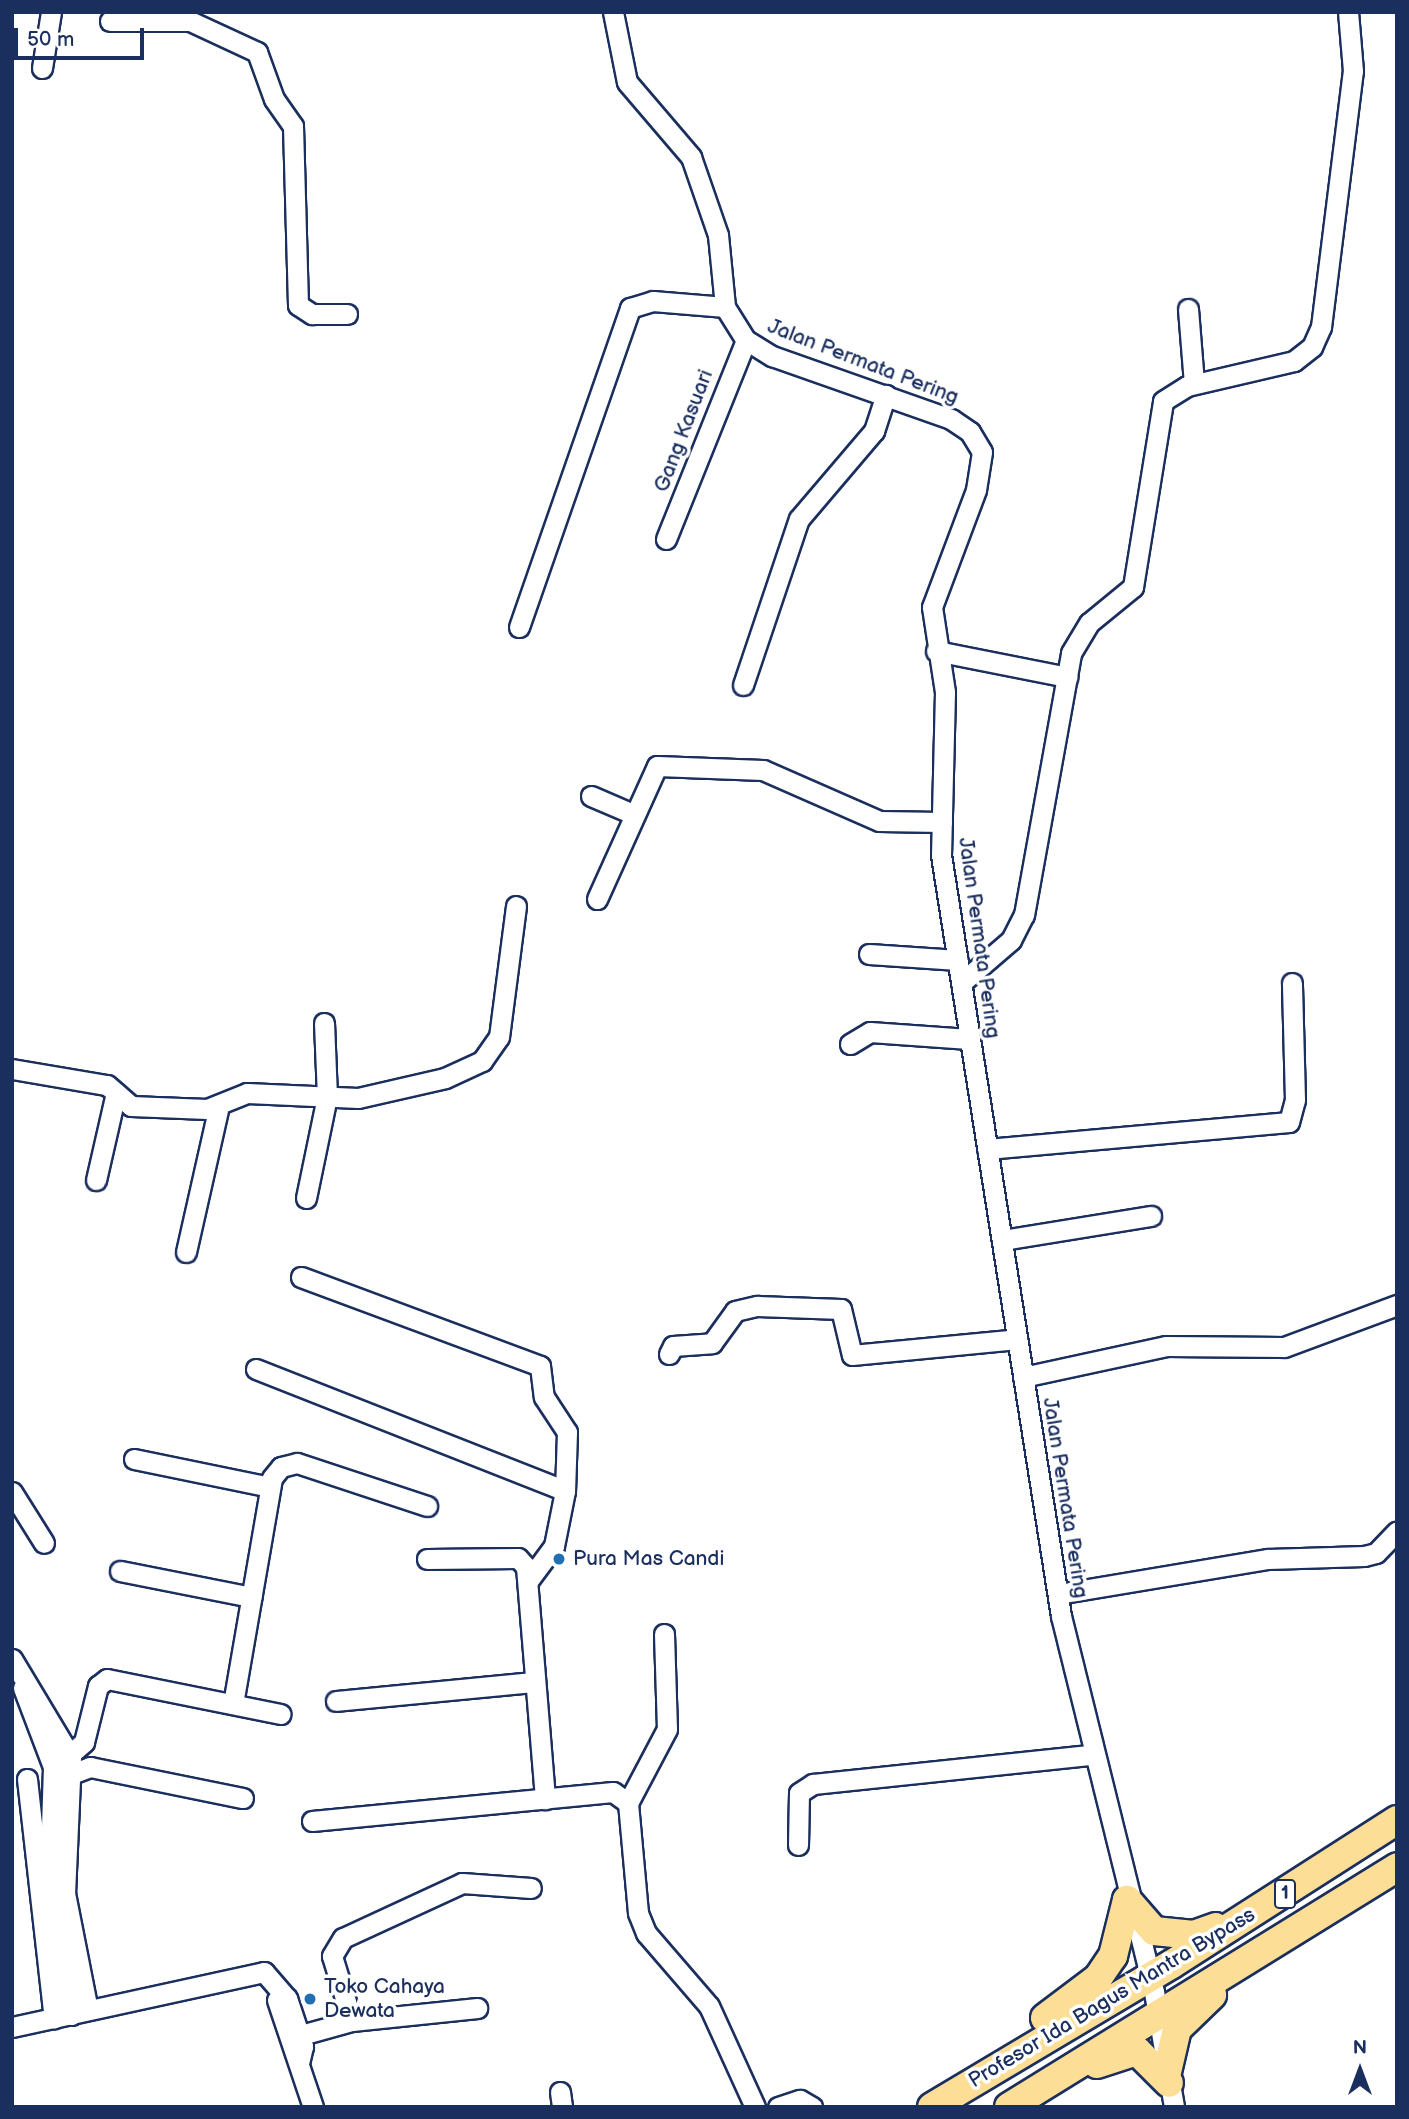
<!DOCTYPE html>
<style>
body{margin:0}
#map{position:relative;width:1409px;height:2119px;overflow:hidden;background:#fff;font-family:"Balsamiq Sans",sans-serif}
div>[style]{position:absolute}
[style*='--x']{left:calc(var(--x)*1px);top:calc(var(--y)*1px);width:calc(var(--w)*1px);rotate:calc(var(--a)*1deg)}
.roads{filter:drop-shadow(2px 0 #1b2f5e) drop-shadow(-2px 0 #1b2f5e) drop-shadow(0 2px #1b2f5e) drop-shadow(0 -2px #1b2f5e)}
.minor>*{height:19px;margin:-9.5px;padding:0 9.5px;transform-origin:9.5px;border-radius:9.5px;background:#fff}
.highway>*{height:28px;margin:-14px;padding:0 14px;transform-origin:14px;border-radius:14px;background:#fcde96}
.dots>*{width:19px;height:19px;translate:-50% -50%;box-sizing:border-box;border:4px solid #fff;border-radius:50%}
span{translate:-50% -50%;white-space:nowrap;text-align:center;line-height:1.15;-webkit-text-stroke:7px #fff;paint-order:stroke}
.shield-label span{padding:2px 5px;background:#fff;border:2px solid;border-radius:5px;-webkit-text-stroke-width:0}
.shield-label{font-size:19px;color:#1b2f5e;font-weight:700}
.street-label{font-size:21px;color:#1b2f5e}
.poi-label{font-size:21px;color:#1b2f5e}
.left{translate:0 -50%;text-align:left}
.frame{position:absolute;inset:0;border:14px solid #1b2f5e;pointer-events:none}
.north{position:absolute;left:1325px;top:2035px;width:70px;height:70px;-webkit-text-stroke:5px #fff;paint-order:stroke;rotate:0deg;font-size:19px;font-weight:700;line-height:28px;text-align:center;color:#1b2f5e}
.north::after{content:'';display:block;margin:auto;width:24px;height:32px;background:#1b2f5e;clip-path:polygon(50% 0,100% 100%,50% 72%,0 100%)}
.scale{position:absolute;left:14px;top:28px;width:130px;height:32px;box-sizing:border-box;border:4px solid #1b2f5e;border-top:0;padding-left:9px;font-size:21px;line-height:24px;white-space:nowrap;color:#1b2f5e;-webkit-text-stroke:5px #fff;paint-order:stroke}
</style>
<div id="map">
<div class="roads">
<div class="minor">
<div style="--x:613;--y:12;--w:71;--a:78.7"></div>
<div style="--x:627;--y:82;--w:99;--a:49.5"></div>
<div style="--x:691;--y:157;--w:83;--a:70.9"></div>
<div style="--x:718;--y:235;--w:72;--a:84.4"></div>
<div style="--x:725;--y:307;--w:39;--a:58"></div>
<div style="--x:746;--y:340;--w:31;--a:32"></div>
<div style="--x:772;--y:356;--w:190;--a:19.4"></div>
<div style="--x:951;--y:419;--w:23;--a:34"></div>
<div style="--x:970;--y:432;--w:23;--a:59"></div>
<div style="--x:982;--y:452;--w:38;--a:99"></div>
<div style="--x:976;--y:490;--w:125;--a:110.6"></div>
<div style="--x:932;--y:607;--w:86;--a:81.3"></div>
<div style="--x:945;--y:692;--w:163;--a:91.4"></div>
<div style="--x:941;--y:855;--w:770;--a:81.04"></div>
<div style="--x:1061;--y:1616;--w:387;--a:76.1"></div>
<div style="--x:1154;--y:1992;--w:117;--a:80.1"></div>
<div style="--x:110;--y:21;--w:80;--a:0"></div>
<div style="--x:190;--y:21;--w:74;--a:24.8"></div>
<div style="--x:257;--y:52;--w:50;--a:70.1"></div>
<div style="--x:274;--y:99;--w:33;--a:55"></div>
<div style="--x:293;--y:126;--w:179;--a:88.4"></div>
<div style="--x:298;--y:305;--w:17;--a:33"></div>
<div style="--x:312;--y:314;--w:35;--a:0"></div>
<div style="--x:42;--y:68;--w:57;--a:-80.9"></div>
<div style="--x:1188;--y:309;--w:75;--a:85.4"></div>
<div style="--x:666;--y:539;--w:214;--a:-68.1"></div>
<div style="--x:519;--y:627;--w:338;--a:-70.8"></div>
<div style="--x:630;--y:308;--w:24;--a:-17"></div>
<div style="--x:653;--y:301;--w:72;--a:4.8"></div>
<div style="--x:936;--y:651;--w:134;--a:11.2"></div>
<div style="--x:743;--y:685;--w:175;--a:-71.4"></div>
<div style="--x:799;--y:519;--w:116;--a:-49.6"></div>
<div style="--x:874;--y:431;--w:38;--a:-72"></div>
<div style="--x:591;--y:796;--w:46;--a:23.2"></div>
<div style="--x:597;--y:899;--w:146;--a:-65.7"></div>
<div style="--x:657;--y:766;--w:106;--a:2.2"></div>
<div style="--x:763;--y:770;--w:127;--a:23.7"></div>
<div style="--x:879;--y:821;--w:63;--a:0.9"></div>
<div style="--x:869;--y:954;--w:89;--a:3.9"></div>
<div style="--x:961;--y:983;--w:66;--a:-40.7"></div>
<div style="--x:1011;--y:940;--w:28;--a:-63"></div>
<div style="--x:1024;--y:915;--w:266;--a:-79.8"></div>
<div style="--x:1071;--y:653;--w:35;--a:-59"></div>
<div style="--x:1089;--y:623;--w:57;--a:-39.3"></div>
<div style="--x:1133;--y:587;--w:188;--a:-80.8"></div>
<div style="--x:1163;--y:401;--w:28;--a:-32"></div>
<div style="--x:1187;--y:386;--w:110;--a:-13.2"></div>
<div style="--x:1294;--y:361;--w:23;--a:-38"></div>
<div style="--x:1312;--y:347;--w:22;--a:-66"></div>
<div style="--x:1321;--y:327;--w:258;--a:-82.9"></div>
<div style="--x:1353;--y:71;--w:59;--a:-94.8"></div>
<div style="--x:850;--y:1044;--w:23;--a:-31"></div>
<div style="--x:870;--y:1032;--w:99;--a:4"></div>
<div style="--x:12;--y:1069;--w:96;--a:9.6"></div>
<div style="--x:107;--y:1085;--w:32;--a:41"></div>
<div style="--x:131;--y:1106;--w:76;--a:2.3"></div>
<div style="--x:207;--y:1109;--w:43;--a:-21.8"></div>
<div style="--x:247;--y:1093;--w:111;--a:2.6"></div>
<div style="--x:358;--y:1098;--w:89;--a:-12.9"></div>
<div style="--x:445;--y:1078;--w:41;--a:-24.7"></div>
<div style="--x:482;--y:1061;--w:29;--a:-55"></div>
<div style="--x:499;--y:1037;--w:132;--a:-82.6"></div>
<div style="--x:987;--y:1149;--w:303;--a:-5.1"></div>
<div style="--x:1289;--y:1122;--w:23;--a:-75"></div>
<div style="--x:1295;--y:1100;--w:117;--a:-91.5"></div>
<div style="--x:96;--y:1180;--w:89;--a:-77.1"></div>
<div style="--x:306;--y:1198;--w:103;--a:-78.3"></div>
<div style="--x:327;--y:1097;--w:74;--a:-92.3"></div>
<div style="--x:1002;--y:1240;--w:151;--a:-9.2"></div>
<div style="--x:186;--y:1252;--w:150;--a:-77.3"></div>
<div style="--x:301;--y:1277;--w:255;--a:20.4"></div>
<div style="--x:540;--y:1366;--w:31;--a:83"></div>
<div style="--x:544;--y:1397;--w:42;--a:56.7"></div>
<div style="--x:567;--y:1432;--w:59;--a:91.9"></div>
<div style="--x:565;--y:1491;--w:56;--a:101.3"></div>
<div style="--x:554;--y:1546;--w:44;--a:126.6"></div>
<div style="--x:669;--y:1354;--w:9;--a:-63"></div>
<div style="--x:673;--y:1346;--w:39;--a:-4"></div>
<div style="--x:712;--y:1343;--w:39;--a:-54"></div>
<div style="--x:735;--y:1311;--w:23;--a:-13"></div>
<div style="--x:757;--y:1306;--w:84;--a:2"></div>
<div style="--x:841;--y:1309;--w:47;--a:76.6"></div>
<div style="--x:852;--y:1355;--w:166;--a:-5.5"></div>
<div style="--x:256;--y:1369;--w:332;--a:21.5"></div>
<div style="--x:1023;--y:1377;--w:146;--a:-12.2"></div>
<div style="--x:1166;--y:1346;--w:118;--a:0.5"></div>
<div style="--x:1284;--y:1347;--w:121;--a:-20.4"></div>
<div style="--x:134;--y:1459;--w:139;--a:11.6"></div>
<div style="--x:12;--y:1492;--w:60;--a:57.9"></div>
<div style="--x:427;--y:1559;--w:91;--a:-0.6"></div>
<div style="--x:518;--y:1558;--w:12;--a:48"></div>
<div style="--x:526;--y:1567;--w:233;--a:85.3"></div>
<div style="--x:120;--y:1571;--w:134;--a:11.2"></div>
<div style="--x:1058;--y:1594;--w:213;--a:-9.5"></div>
<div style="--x:1268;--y:1559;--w:96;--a:-1.8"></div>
<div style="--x:1364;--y:1556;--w:12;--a:-14"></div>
<div style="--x:1376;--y:1553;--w:30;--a:-46"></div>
<div style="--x:664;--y:1634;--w:95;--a:88.2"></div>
<div style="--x:667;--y:1729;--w:84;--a:117.8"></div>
<div style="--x:628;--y:1803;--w:110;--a:84.8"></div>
<div style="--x:638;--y:1913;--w:22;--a:68"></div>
<div style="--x:646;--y:1933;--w:96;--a:49.2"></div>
<div style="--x:709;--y:2006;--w:111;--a:65.5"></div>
<div style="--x:12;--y:1659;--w:114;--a:59"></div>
<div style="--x:71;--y:1757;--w:136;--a:92.5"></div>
<div style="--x:65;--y:1893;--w:119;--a:78.9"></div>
<div style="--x:23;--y:1688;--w:85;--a:69.2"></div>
<div style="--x:53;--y:1767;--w:123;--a:91.9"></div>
<div style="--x:49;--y:1890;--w:127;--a:80"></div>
<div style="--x:336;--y:1701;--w:199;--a:-5.5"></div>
<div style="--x:233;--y:1704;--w:229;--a:-80.2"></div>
<div style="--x:272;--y:1478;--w:14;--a:-51"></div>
<div style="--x:281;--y:1467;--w:16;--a:-14"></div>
<div style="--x:297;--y:1463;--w:137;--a:18.3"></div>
<div style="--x:60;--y:1763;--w:32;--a:-41"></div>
<div style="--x:84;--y:1742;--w:58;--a:-76"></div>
<div style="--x:98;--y:1686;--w:11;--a:-38"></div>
<div style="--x:107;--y:1679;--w:177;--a:11.4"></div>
<div style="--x:64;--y:1777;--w:28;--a:-21"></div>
<div style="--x:90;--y:1767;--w:156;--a:11.5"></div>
<div style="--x:27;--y:1779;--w:241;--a:83.6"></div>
<div style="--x:312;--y:1821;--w:302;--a:-5.5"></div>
<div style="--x:613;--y:1792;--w:19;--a:36"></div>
<div style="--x:798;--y:1845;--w:52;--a:-88.9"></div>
<div style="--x:799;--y:1793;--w:17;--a:-33"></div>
<div style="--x:813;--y:1784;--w:280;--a:-6"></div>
<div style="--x:277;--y:2000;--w:113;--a:71.4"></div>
<div style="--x:352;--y:2021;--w:68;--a:-107.1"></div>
<div style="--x:332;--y:1956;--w:21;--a:-59"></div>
<div style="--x:343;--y:1938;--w:131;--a:-24.8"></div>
<div style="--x:462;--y:1883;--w:69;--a:4.1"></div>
<div style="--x:12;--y:2027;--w:258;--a:-12.3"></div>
<div style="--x:264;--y:1972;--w:35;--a:49"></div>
<div style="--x:287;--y:1998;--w:51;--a:71.6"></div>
<div style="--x:303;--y:2046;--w:17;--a:103"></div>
<div style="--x:301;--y:2035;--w:53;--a:-15.4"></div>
<div style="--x:352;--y:2021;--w:126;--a:-5.9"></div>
<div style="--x:560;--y:2092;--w:15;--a:82"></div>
<div style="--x:778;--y:2107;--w:23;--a:-18"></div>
<div style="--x:800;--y:2100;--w:14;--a:30"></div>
</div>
<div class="highway">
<div style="--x:1127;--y:1900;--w:41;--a:48.9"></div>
<div style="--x:1154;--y:1931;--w:40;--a:5.7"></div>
<div style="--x:1194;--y:1935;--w:23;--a:-20"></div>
<div style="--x:1045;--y:2018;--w:66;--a:-37"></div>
<div style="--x:1098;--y:1978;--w:27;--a:-56"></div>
<div style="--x:1113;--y:1956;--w:58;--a:-76"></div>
<div style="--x:1097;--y:2064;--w:42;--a:-18"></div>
<div style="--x:1137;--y:2051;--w:45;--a:45"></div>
<div style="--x:1167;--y:2072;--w:44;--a:-76.9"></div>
<div style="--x:1177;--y:2029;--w:49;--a:-44.2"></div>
<div style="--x:932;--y:2107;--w:279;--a:-30.8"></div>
<div style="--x:1172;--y:1964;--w:267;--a:-32.6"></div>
<div style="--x:1009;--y:2107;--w:456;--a:-31.7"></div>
</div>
</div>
<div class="dots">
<div style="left:559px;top:1559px;background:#1f6fb2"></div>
<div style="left:310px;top:1999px;background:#1f6fb2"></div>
</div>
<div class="shield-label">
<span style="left:1285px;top:1894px">1</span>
</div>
<div class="street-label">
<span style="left:863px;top:362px;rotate:21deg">Jalan Permata Pering</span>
<span style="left:684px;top:431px;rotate:-69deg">Gang Kasuari</span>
<span style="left:979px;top:938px;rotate:82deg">Jalan Permata Pering</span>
<span style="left:1065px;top:1498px;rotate:81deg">Jalan Permata Pering</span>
<span style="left:1112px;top:1998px;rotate:-31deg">Profesor Ida Bagus Mantra Bypass</span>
</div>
<div class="poi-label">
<span class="left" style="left:573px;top:1559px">Pura Mas Candi</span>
<span class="left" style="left:324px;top:1999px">Toko Cahaya<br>Dewata</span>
</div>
<div class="frame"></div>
<div class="north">N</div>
<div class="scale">50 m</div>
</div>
